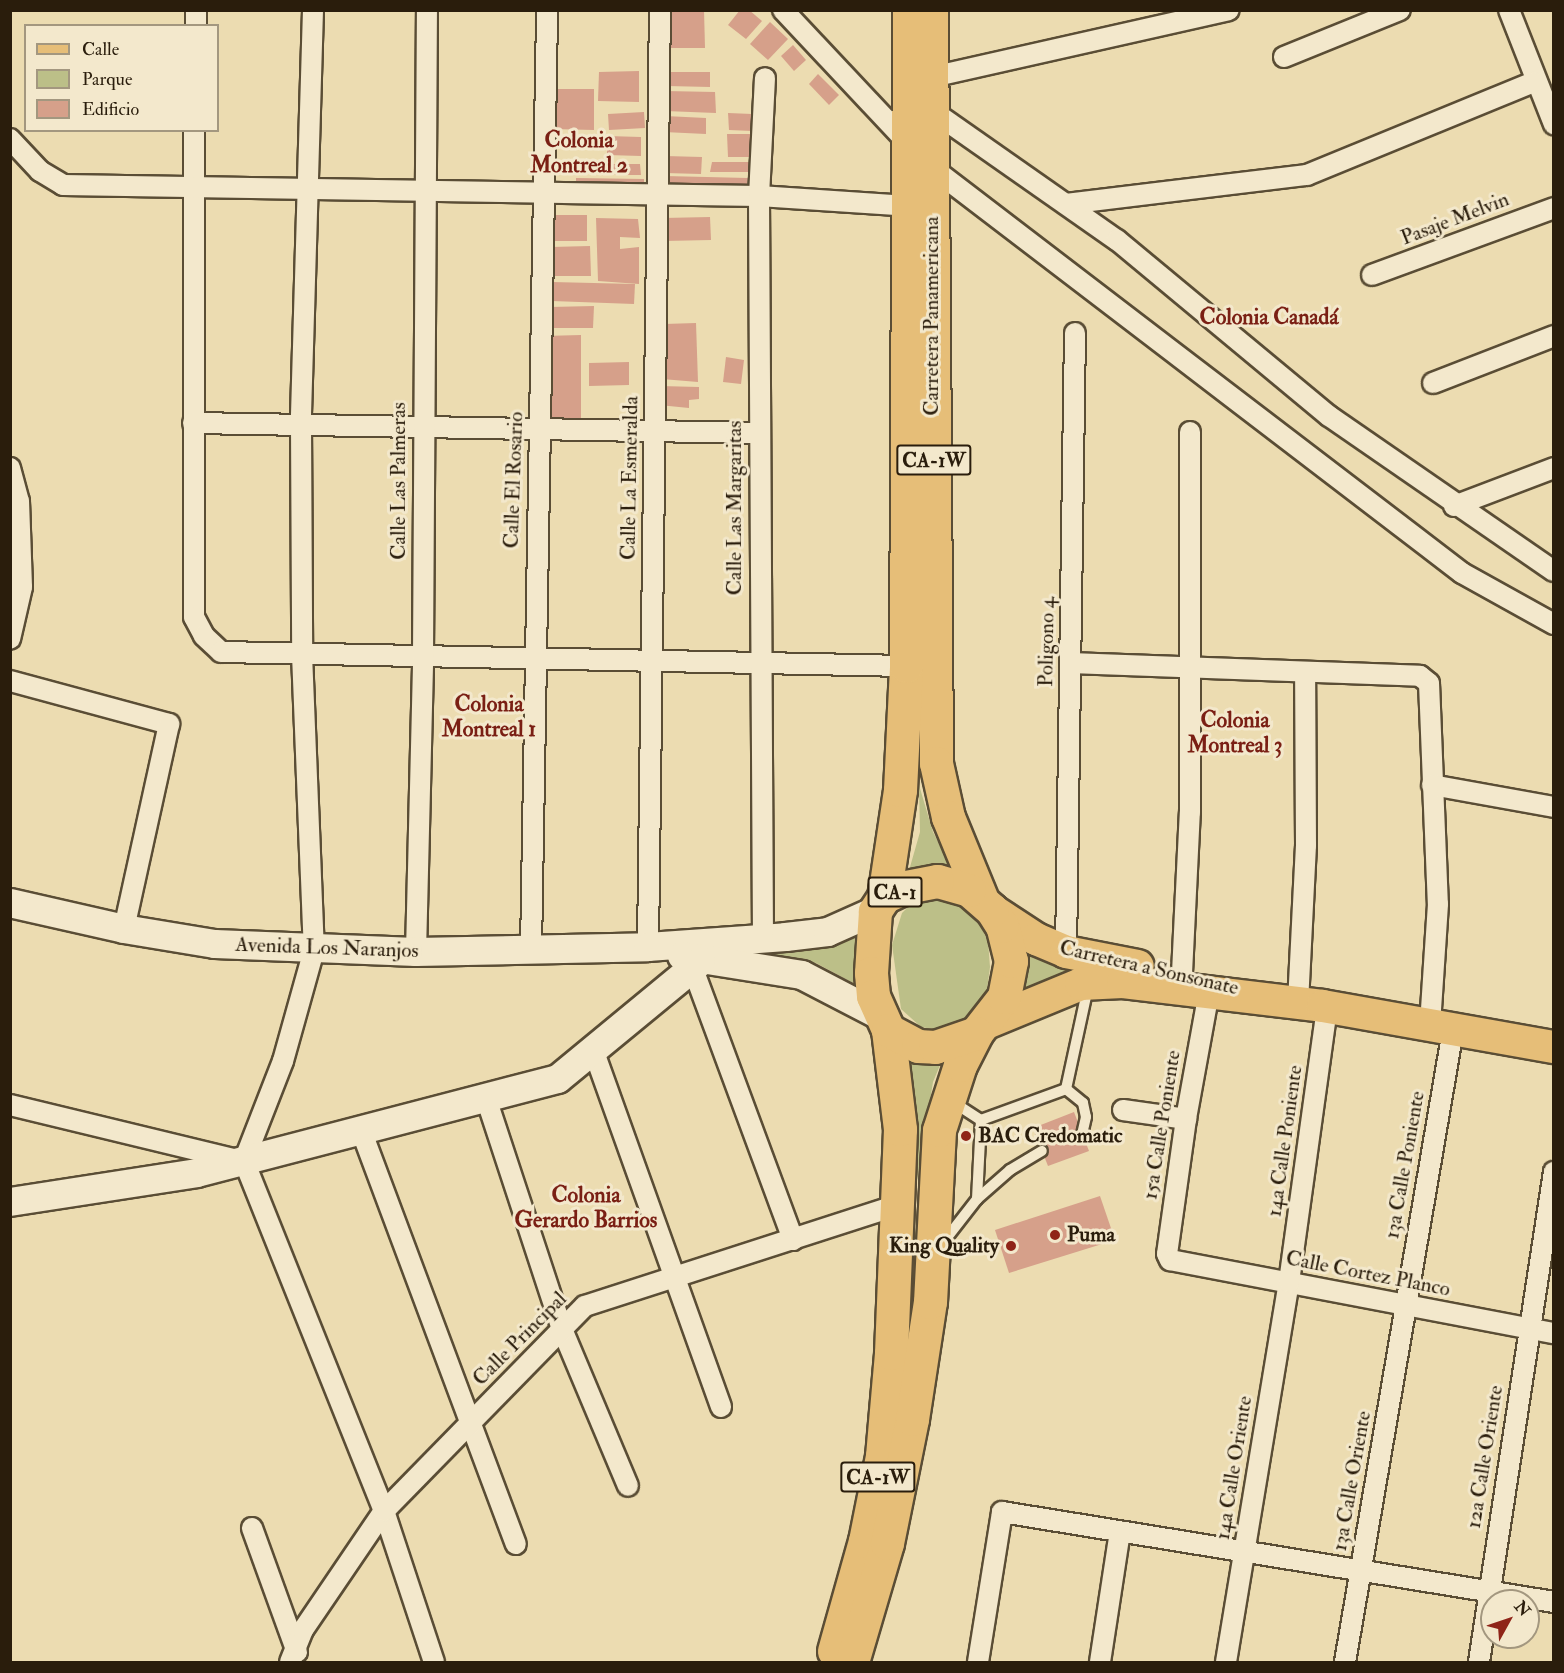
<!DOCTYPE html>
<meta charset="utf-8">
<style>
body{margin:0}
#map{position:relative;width:1564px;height:1673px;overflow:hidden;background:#ecdcb1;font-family:"IM FELL Double Pica",serif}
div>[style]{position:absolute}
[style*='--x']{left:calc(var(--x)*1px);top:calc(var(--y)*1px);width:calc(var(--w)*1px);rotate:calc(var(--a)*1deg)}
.green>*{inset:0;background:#bcbf88}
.building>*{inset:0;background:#d6a08a}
.roads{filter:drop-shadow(2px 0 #5a4d35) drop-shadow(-2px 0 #5a4d35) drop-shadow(0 2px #5a4d35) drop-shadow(0 -2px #5a4d35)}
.lane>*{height:10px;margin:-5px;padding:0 5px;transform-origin:5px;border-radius:5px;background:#f3e8cc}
.street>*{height:20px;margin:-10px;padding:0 10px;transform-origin:10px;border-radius:10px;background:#f3e8cc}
.secondary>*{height:28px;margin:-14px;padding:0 14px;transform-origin:14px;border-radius:14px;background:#f3e8cc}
.primary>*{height:32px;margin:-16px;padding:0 16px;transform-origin:16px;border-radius:16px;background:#e6be78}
.highway>*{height:33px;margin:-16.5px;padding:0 16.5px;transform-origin:16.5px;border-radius:16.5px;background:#e6be78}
.dots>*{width:16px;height:16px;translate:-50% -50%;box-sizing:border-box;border:3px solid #f3e8cc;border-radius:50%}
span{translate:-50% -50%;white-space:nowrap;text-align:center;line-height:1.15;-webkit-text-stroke:6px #f3e8cc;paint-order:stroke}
.shield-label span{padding:2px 4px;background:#f3e8cc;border:2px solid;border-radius:4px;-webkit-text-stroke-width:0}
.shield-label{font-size:20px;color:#2a1d0c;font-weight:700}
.street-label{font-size:21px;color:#2a1d0c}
.poi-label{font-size:21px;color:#2a1d0c;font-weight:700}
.left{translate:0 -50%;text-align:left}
.right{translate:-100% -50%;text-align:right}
.neighbourhood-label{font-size:22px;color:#7a1f14;font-weight:700}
.frame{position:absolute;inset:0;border:12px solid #2a1d0c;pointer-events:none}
.legend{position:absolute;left:24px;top:24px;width:195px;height:108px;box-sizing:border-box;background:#f3e8cc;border:2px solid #a3977f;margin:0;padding:8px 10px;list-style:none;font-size:18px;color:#2a1d0c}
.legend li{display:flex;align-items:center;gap:12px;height:30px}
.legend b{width:30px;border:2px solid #a3977f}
.north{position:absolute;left:1480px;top:1589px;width:60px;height:60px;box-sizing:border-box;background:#f3e8cc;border:2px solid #a3977f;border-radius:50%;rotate:50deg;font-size:16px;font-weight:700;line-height:24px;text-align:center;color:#2a1d0c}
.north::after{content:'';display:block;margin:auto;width:21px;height:27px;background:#8f2418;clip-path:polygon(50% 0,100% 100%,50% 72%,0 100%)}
</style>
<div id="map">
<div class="green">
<div style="clip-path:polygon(919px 785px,933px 832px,954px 873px,908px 874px,920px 832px)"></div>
<div style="clip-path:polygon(940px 895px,971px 908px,988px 941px,990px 967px,987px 990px,978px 1012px,967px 1023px,938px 1030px,921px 1027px,901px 1009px,892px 945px,902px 913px,915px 900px)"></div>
<div style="clip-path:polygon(859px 931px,854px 958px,857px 985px,816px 963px,737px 951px)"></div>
<div style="clip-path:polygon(1018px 937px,1137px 974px,1059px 976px,1015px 993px)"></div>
<div style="clip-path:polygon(903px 1053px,943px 1058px,933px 1082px,916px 1187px,911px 1081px)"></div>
</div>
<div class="building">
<div style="clip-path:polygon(662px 10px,704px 10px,705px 48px,663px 48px)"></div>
<div style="clip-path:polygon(740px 10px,749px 10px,762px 21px,746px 39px,728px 25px)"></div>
<div style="clip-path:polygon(770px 22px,788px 39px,768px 60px,750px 44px)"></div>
<div style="clip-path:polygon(793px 45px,806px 60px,794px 71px,781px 56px)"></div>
<div style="clip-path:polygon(639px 71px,639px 102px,598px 101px,599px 72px)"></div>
<div style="clip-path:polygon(666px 72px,710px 72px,710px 87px,667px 86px)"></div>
<div style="clip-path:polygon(818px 74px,839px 95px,829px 105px,809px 84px)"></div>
<div style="clip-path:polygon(552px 89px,594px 89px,594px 130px,552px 129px)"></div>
<div style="clip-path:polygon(665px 91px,715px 92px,716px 113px,665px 111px)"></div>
<div style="clip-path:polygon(644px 112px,645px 128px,609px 130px,608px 114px)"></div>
<div style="clip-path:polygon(728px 113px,752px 114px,753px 131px,729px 130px)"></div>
<div style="clip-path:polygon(665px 116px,706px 118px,706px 134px,664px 132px)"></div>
<div style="clip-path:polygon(727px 134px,755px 134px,756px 157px,728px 157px)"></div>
<div style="clip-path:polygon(607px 136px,641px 137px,641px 156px,607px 155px)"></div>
<div style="clip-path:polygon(665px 156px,702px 157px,701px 174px,665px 173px)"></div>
<div style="clip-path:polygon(712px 162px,752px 162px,752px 172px,710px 172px)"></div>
<div style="clip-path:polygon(612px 164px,640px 164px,641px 175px,615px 175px)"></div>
<div style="clip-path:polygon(665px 176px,748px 178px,746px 191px,664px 190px)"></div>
<div style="clip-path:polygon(576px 178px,644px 179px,644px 189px,576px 188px)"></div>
<div style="clip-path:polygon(550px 215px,587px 215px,587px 241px,550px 241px)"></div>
<div style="clip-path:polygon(710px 217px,711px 240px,664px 241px,663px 218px)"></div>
<div style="clip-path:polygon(596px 218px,638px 219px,640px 238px,620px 237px,620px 249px,639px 247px,639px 284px,598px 281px)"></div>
<div style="clip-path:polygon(590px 246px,591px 276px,552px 276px,551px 247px)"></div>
<div style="clip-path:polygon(552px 282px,635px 284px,634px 304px,552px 301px)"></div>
<div style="clip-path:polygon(594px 306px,593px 328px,548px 328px,550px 307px)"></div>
<div style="clip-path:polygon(696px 323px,698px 382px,662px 379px,664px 324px)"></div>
<div style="clip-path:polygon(581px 335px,581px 423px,545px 423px,544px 336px)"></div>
<div style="clip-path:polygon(726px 357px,744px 360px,741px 384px,723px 382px)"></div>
<div style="clip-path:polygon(629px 362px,629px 385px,589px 386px,589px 363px)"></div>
<div style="clip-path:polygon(660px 386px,699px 387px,699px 399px,689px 400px,689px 408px,659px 405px)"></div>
<div style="clip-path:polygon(1074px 1112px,1089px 1151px,1048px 1166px,1033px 1128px)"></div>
<div style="clip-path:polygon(1100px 1196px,1115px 1240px,1009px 1273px,995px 1230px)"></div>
</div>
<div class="roads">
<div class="lane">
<div style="--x:1066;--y:1089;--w:104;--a:-77.8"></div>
<div style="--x:1066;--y:1089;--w:22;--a:39"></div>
<div style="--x:1083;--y:1103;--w:14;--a:78"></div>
<div style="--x:1086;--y:1117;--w:17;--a:103"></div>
<div style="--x:953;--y:1102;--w:33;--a:33"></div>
<div style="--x:981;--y:1120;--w:90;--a:-20"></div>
<div style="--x:977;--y:1199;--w:79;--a:-87.1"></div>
<div style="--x:942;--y:1244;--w:57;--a:-52.1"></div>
<div style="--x:977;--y:1199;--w:44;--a:-41.3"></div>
<div style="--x:1010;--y:1170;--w:37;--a:-31"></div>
</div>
<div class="street">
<div style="--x:313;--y:10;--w:415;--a:91.7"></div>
<div style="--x:301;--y:425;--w:229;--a:89.7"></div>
<div style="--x:302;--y:654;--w:296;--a:87.7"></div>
<div style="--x:314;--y:950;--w:115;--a:105.6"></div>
<div style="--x:283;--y:1061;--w:107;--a:111.3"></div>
<div style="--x:244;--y:1161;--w:377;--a:68.2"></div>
<div style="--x:384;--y:1511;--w:159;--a:71.7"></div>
<div style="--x:783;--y:10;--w:183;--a:46.8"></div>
<div style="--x:1509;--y:10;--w:123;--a:68.5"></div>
<div style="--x:196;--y:26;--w:16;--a:-90"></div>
<div style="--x:1284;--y:57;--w:125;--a:-22.1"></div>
<div style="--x:932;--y:77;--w:304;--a:-12.7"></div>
<div style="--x:931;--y:110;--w:227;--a:35"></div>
<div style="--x:1117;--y:240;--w:276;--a:39.7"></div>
<div style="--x:1329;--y:416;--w:273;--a:34.6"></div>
<div style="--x:194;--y:130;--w:487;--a:90"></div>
<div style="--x:194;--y:617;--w:21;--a:62"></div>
<div style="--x:204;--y:636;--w:23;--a:43"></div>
<div style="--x:221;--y:652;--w:685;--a:1.17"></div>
<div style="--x:10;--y:139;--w:44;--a:46.8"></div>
<div style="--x:40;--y:171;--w:27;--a:31"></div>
<div style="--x:63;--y:185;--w:696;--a:0.91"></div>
<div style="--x:759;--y:196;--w:149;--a:3.8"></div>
<div style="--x:931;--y:167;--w:668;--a:37.4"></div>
<div style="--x:1462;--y:573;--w:105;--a:29"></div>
<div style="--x:1066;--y:204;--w:243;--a:-6.9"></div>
<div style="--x:1307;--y:175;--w:245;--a:-22.3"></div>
<div style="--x:1372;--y:275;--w:194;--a:-20.2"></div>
<div style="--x:1433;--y:383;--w:130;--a:-21.2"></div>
<div style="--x:193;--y:423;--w:566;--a:1.01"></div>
<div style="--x:10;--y:468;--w:34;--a:75"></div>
<div style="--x:19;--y:501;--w:86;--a:88"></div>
<div style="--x:22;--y:587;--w:53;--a:103"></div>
<div style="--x:1454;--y:506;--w:107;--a:-20.8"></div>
<div style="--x:1070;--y:663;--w:350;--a:2.1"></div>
<div style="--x:1420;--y:676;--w:11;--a:38"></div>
<div style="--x:1429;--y:683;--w:221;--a:87.7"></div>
<div style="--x:1438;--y:904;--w:122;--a:93.8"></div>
<div style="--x:10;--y:681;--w:165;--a:15.1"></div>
<div style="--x:169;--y:724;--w:210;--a:102.4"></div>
<div style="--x:1432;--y:785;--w:124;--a:10.2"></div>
<div style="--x:763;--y:938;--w:742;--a:-90.31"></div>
<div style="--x:759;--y:196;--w:118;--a:-87.1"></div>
<div style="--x:648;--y:947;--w:937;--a:-89.27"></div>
<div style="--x:531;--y:950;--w:940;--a:-89.02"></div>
<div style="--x:416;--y:952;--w:296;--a:-88.6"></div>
<div style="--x:423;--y:656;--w:646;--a:-89.65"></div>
<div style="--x:1066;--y:952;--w:619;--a:-89.17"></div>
<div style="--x:693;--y:969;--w:289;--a:69.7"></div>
<div style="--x:1182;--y:973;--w:161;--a:-87.2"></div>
<div style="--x:1190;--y:812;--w:380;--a:-90"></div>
<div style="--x:1209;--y:992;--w:129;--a:100.3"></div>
<div style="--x:1186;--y:1119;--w:136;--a:98"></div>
<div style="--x:1167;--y:1254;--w:7;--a:63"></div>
<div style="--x:1170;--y:1260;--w:391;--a:10.8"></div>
<div style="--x:1298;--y:1003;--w:158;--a:-87.1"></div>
<div style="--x:1306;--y:845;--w:173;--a:-90.3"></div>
<div style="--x:594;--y:1052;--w:377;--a:70.3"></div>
<div style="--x:486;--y:1098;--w:243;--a:71.8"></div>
<div style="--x:562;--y:1329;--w:170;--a:67.2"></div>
<div style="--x:10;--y:1105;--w:235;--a:13.6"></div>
<div style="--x:1123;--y:1110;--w:64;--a:8.1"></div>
<div style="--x:361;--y:1130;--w:442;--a:69.5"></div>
<div style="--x:252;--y:1528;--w:132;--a:70.1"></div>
<div style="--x:290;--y:1662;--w:35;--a:-68"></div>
<div style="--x:303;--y:1630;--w:144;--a:-55.8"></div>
<div style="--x:384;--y:1511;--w:287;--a:-45.6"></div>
<div style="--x:585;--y:1306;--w:328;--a:-17.9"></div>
<div style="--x:978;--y:1662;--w:152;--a:-80.9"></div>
<div style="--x:1002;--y:1512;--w:559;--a:9.26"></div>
<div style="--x:1100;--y:1662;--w:132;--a:-81.3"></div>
<div style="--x:1226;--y:1662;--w:385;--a:-80.6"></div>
<div style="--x:1289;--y:1282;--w:278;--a:-82.1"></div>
<div style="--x:1345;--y:1662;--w:641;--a:-80.3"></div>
<div style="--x:1479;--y:1662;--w:496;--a:-81.3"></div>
</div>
<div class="secondary">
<div style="--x:10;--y:903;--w:117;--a:12.8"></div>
<div style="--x:124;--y:929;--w:92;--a:9.4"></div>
<div style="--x:215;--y:944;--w:201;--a:2.3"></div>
<div style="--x:416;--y:952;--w:232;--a:-1.2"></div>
<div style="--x:648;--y:947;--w:138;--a:-4.1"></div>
<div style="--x:786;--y:937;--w:42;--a:-6.8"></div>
<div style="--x:828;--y:932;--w:51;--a:-24.1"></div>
<div style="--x:682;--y:956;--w:121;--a:9"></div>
<div style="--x:802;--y:975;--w:87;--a:27.5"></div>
<div style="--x:10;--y:1202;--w:189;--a:-8.8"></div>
<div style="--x:197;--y:1173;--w:373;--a:-14.6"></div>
<div style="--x:558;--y:1079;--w:185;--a:-39.5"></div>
</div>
<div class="primary">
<div style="--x:992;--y:910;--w:53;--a:33.4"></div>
<div style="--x:1036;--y:939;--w:33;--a:23"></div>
<div style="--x:1066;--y:952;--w:73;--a:11"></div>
<div style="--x:984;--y:1024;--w:105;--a:-22.4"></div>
<div style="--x:1081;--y:984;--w:42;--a:-2.7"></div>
<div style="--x:1123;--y:982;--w:201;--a:6.8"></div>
<div style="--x:1323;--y:1006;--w:235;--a:10.1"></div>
</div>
<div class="highway">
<div style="--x:931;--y:10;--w:753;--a:89.62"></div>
<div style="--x:936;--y:763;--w:55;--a:77.5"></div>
<div style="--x:948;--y:817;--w:90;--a:67.7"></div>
<div style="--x:884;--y:897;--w:108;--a:-81.5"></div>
<div style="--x:900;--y:790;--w:124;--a:-87.2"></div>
<div style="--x:906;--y:666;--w:656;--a:-89.74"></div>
<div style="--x:834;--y:1651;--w:114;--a:-74.3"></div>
<div style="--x:865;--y:1541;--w:87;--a:-78.7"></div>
<div style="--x:882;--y:1456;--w:103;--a:-85"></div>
<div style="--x:891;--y:1353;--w:224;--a:-87.7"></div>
<div style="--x:900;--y:1129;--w:100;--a:-96.9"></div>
<div style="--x:852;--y:1662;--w:124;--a:-73.6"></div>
<div style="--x:887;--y:1543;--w:126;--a:-78.6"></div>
<div style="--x:912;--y:1419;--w:118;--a:-81.3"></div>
<div style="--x:930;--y:1302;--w:172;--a:-87"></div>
<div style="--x:939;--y:1130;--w:68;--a:-72.1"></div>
<div style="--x:960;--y:1065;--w:36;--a:-63"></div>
<div style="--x:976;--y:1033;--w:46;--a:-52.1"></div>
<div style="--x:1004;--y:997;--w:37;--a:-79"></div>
<div style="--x:1011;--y:961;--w:36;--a:-104"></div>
<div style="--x:1002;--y:926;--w:19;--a:-122"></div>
<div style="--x:992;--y:910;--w:30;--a:-139"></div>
<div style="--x:969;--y:890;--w:33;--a:-164"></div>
<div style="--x:937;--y:881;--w:33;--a:169"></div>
<div style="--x:905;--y:887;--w:23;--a:155"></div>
<div style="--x:884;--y:897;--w:17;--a:123"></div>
<div style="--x:875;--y:911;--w:62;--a:93.7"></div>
<div style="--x:871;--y:973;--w:23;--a:85"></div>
<div style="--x:873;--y:996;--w:37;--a:66"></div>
<div style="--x:888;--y:1030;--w:34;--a:28"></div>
<div style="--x:918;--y:1046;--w:17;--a:3"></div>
<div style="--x:935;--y:1047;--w:43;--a:-18.9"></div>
</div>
</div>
<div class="dots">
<div style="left:966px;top:1136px;background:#8f2418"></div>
<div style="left:1055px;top:1235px;background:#8f2418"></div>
<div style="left:1011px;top:1246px;background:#8f2418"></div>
</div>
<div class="shield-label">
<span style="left:934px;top:460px">CA-1W</span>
<span style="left:895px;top:892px">CA-1</span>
<span style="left:878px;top:1477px">CA-1W</span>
</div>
<div class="street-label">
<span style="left:1455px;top:219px;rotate:-21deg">Pasaje Melvin</span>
<span style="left:932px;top:316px;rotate:-90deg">Carretera Panamericana</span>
<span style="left:630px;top:478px;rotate:-89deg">Calle La Esmeralda</span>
<span style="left:514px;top:480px;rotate:-88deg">Calle El Rosario</span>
<span style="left:399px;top:481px;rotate:-90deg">Calle Las Palmeras</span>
<span style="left:735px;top:508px;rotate:-90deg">Calle Las Margaritas</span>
<span style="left:1047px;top:642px;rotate:-89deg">Poligono 4</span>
<span style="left:327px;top:948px;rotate:2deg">Avenida Los Naranjos</span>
<span style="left:1149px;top:968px;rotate:13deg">Carretera a Sonsonate</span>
<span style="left:1162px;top:1125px;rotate:-81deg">15a Calle Poniente</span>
<span style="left:1285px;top:1141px;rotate:-82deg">14a Calle Poniente</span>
<span style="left:1405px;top:1165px;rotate:-80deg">13a Calle Poniente</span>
<span style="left:1368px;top:1274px;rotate:11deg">Calle Cortez Planco</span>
<span style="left:520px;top:1339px;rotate:-45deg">Calle Principal</span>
<span style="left:1485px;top:1457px;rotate:-81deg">12a Calle Oriente</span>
<span style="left:1234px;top:1468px;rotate:-81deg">14a Calle Oriente</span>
<span style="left:1352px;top:1481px;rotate:-80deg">13a Calle Oriente</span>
</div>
<div class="poi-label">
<span class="left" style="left:978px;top:1136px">BAC Credomatic</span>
<span class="left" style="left:1067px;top:1235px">Puma</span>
<span class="right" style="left:999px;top:1246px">King Quality</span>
</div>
<div class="neighbourhood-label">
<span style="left:579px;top:153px">Colonia<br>Montreal 2</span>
<span style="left:1269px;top:318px">Colonia Canadá</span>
<span style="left:489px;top:717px">Colonia<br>Montreal 1</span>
<span style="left:1235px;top:733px">Colonia<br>Montreal 3</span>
<span style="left:586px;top:1208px">Colonia<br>Gerardo Barrios</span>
</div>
<div class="frame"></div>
<ul class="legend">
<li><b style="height:8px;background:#e6be78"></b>Calle</li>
<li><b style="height:16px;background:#bcbf88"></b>Parque</li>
<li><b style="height:16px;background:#d6a08a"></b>Edificio</li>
</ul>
<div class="north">N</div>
</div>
